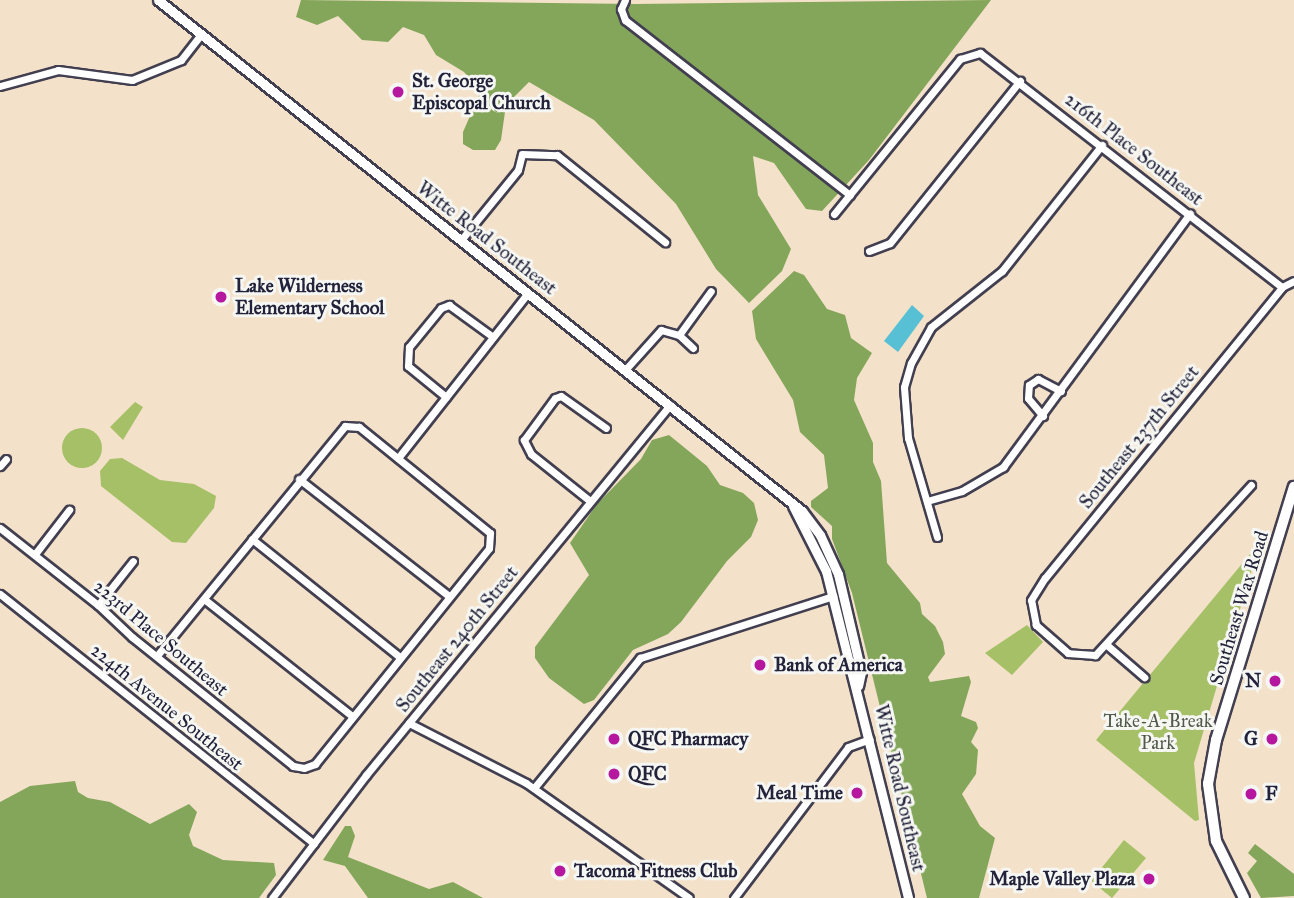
<!DOCTYPE html>
<style>
body{margin:0}
#map{position:relative;width:1294px;height:898px;overflow:hidden;background:#f4e1c9;font-family:"IM FELL Great Primer",serif}
div>[style]{position:absolute}
[style*='--x']{left:calc(var(--x)*1px);top:calc(var(--y)*1px);width:calc(var(--w)*1px);rotate:calc(var(--a)*1deg)}
.green>*{inset:0;background:#a5c066}
.round{border-radius:50%}
.forest>*{inset:0;background:#84a65b}
.water>*{inset:0;background:#57c0d4}
.roads{filter:drop-shadow(2px 0 #423f50) drop-shadow(-2px 0 #423f50) drop-shadow(0 2px #423f50) drop-shadow(0 -2px #423f50)}
.minor>*{height:7px;margin:-3.5px;padding:0 3.5px;transform-origin:3.5px;border-radius:3.5px;background:#fff}
.tertiary>*{height:9px;margin:-4.5px;padding:0 4.5px;transform-origin:4.5px;border-radius:4.5px;background:#fff}
.secondary>*{height:10px;margin:-5px;padding:0 5px;transform-origin:5px;border-radius:5px;background:#fff}
.dots>*{width:19px;height:19px;translate:-50% -50%;box-sizing:border-box;border:4px solid #f6f6f2;border-radius:50%}
span{translate:-50% -50%;white-space:nowrap;text-align:center;line-height:1.15;-webkit-text-stroke:6px #f6f6f2;paint-order:stroke}
.poi-label{font-size:19px;color:#22223b;font-weight:700}
.left{translate:0 -50%;text-align:left}
.right{translate:-100% -50%;text-align:right}
.street-label{font-size:19px;color:#22223b}
.park-label{font-size:19px;color:#50594a}
</style>
<div id="map">
<div class="green">
<div style="clip-path:polygon(135px 402px,143px 407px,123px 440px,110px 427px)"></div>
<div class="round" style="left:62px;top:428px;width:40px;height:40px"></div>
<div style="clip-path:polygon(122px 458px,160px 480px,194px 484px,216px 496px,214px 508px,186px 543px,172px 542px,101px 486px,100px 471px,110px 459px)"></div>
<div style="clip-path:polygon(1260px 542px,1194px 763px,1199px 820px,1195px 821px,1096px 740px)"></div>
<div style="clip-path:polygon(1027px 625px,1043px 642px,1012px 675px,985px 653px)"></div>
<div style="clip-path:polygon(1124px 840px,1146px 858px,1112px 898px,1091px 881px)"></div>
</div>
<div class="forest">
<div style="clip-path:polygon(301px 0,635px 4px,991px 0,869px 160px,822px 211px,806px 209px,774px 163px,753px 156px,758px 195px,791px 249px,782px 271px,749px 303px,716px 269px,676px 204px,594px 120px,529px 82px,506px 105px,501px 140px,495px 150px,473px 150px,463px 144px,463px 132px,481px 91px,464px 72px,436px 55px,424px 35px,403px 27px,388px 42px,362px 40px,338px 16px,317px 25px,296px 17px)"></div>
<div style="clip-path:polygon(794px 271px,804px 275px,827px 309px,845px 315px,851px 338px,872px 353px,857px 378px,854px 400px,873px 443px,873px 462px,881px 481px,887px 563px,920px 603px,922px 614px,935px 626px,943px 642px,945px 654px,928px 677px,930px 682px,969px 676px,971px 682px,961px 716px,976px 722px,978px 728px,971px 742px,978px 750px,976px 774px,962px 794px,980px 826px,995px 838px,979px 898px,927px 898px,852px 593px,832px 539px,832px 526px,811px 507px,811px 501px,828px 488px,824px 455px,800px 432px,793px 400px,756px 339px,752px 311px)"></div>
<div style="clip-path:polygon(669px 435px,707px 466px,720px 485px,743px 493px,754px 503px,758px 520px,751px 537px,727px 561px,681px 622px,668px 634px,633px 650px,594px 700px,584px 704px,549px 678px,535px 658px,535px 647px,589px 575px,570px 543px,597px 504px,641px 459px,652px 440px)"></div>
<div style="clip-path:polygon(75px 781px,78px 792px,88px 798px,110px 802px,150px 824px,189px 804px,197px 812px,189px 835px,193px 846px,223px 860px,274px 863px,276px 875px,259px 898px,0 898px,0 802px,30px 786px)"></div>
<div style="clip-path:polygon(345px 826px,351px 826px,355px 836px,348px 857px,429px 889px,453px 882px,483px 898px,368px 898px,345px 866px,323px 860px)"></div>
<div style="clip-path:polygon(1255px 844px,1294px 874px,1294px 896px,1261px 898px,1247px 873px,1257px 861px,1248px 853px)"></div>
</div>
<div class="water">
<div style="clip-path:polygon(912px 305px,924px 316px,898px 352px,884px 341px)"></div>
</div>
<div class="roads">
<div class="minor">
<div style="--x:625;--y:0;--w:10;--a:114"></div>
<div style="--x:621;--y:9;--w:12;--a:70"></div>
<div style="--x:625;--y:20;--w:285;--a:37.9"></div>
<div style="--x:0;--y:86;--w:60;--a:-15.4"></div>
<div style="--x:58;--y:70;--w:75;--a:7.7"></div>
<div style="--x:132;--y:80;--w:53;--a:-22.2"></div>
<div style="--x:181;--y:60;--w:33;--a:-52"></div>
<div style="--x:834;--y:214;--w:200;--a:-50.9"></div>
<div style="--x:960;--y:59;--w:21;--a:-17"></div>
<div style="--x:980;--y:53;--w:382;--a:37.8"></div>
<div style="--x:461;--y:240;--w:90;--a:-50.8"></div>
<div style="--x:518;--y:170;--w:16;--a:-76"></div>
<div style="--x:522;--y:154;--w:35;--a:2"></div>
<div style="--x:557;--y:155;--w:139;--a:38.9"></div>
<div style="--x:869;--y:251;--w:22;--a:-21"></div>
<div style="--x:890;--y:243;--w:208;--a:-51.3"></div>
<div style="--x:679;--y:335;--w:54;--a:-54"></div>
<div style="--x:625;--y:370;--w:54;--a:-48"></div>
<div style="--x:661;--y:330;--w:19;--a:16"></div>
<div style="--x:679;--y:335;--w:19;--a:43"></div>
<div style="--x:446;--y:397;--w:49;--a:-140.8"></div>
<div style="--x:408;--y:366;--w:19;--a:-87"></div>
<div style="--x:409;--y:347;--w:50;--a:-50.6"></div>
<div style="--x:441;--y:308;--w:9;--a:-21"></div>
<div style="--x:449;--y:305;--w:54;--a:36"></div>
<div style="--x:1043;--y:416;--w:23;--a:-130"></div>
<div style="--x:1028;--y:398;--w:13;--a:-86"></div>
<div style="--x:1029;--y:385;--w:11;--a:-34"></div>
<div style="--x:1038;--y:379;--w:26;--a:28"></div>
<div style="--x:398;--y:458;--w:210;--a:-51.8"></div>
<div style="--x:0;--y:466;--w:9;--a:-49"></div>
<div style="--x:299;--y:479;--w:190;--a:38"></div>
<div style="--x:1251;--y:485;--w:231;--a:132.5"></div>
<div style="--x:1095;--y:655;--w:27;--a:-176"></div>
<div style="--x:1068;--y:653;--w:43;--a:-138.8"></div>
<div style="--x:1036;--y:625;--w:25;--a:-101"></div>
<div style="--x:1031;--y:600;--w:26;--a:-58"></div>
<div style="--x:1045;--y:578;--w:375;--a:-50.8"></div>
<div style="--x:1282;--y:287;--w:13;--a:-27"></div>
<div style="--x:590;--y:501;--w:75;--a:-141.5"></div>
<div style="--x:531;--y:454;--w:16;--a:-117"></div>
<div style="--x:524;--y:440;--w:52;--a:-53.6"></div>
<div style="--x:555;--y:398;--w:6;--a:-18"></div>
<div style="--x:561;--y:396;--w:55;--a:35.4"></div>
<div style="--x:927;--y:501;--w:36;--a:-16"></div>
<div style="--x:962;--y:491;--w:48;--a:-30.3"></div>
<div style="--x:1003;--y:467;--w:315;--a:-53.6"></div>
<div style="--x:0;--y:528;--w:125;--a:38.2"></div>
<div style="--x:98;--y:605;--w:47;--a:43.3"></div>
<div style="--x:132;--y:637;--w:206;--a:38.7"></div>
<div style="--x:293;--y:766;--w:11;--a:10"></div>
<div style="--x:304;--y:768;--w:12;--a:-20"></div>
<div style="--x:315;--y:764;--w:277;--a:-51.1"></div>
<div style="--x:489;--y:548;--w:15;--a:-86"></div>
<div style="--x:490;--y:533;--w:169;--a:-141"></div>
<div style="--x:359;--y:427;--w:14;--a:-176"></div>
<div style="--x:345;--y:426;--w:297;--a:129.3"></div>
<div style="--x:937;--y:537;--w:103;--a:-106.3"></div>
<div style="--x:908;--y:438;--w:51;--a:-94.5"></div>
<div style="--x:904;--y:387;--w:25;--a:-74"></div>
<div style="--x:911;--y:363;--w:41;--a:-60.9"></div>
<div style="--x:931;--y:327;--w:90;--a:-38.3"></div>
<div style="--x:1002;--y:271;--w:161;--a:-51.6"></div>
<div style="--x:252;--y:539;--w:189;--a:38.6"></div>
<div style="--x:35;--y:554;--w:56;--a:-52.3"></div>
<div style="--x:0;--y:594;--w:401;--a:38.5"></div>
<div style="--x:204;--y:599;--w:189;--a:38.3"></div>
<div style="--x:98;--y:605;--w:56;--a:-51.5"></div>
<div style="--x:1108;--y:646;--w:48;--a:40.7"></div>
<div style="--x:409;--y:723;--w:131;--a:27.1"></div>
<div style="--x:526;--y:783;--w:199;--a:35.2"></div>
<div style="--x:534;--y:788;--w:168;--a:-50.8"></div>
<div style="--x:640;--y:658;--w:203;--a:-17.8"></div>
<div style="--x:272;--y:898;--w:155;--a:-52.6"></div>
<div style="--x:366;--y:775;--w:479;--a:-50.6"></div>
<div style="--x:734;--y:898;--w:189;--a:-52.9"></div>
<div style="--x:848;--y:747;--w:23;--a:-20"></div>
</div>
<div class="tertiary">
<div style="--x:158;--y:0;--w:822;--a:38.43"></div>
<div style="--x:802;--y:511;--w:30;--a:53"></div>
<div style="--x:820;--y:535;--w:43;--a:65.2"></div>
<div style="--x:838;--y:574;--w:101;--a:76.8"></div>
<div style="--x:861;--y:672;--w:14;--a:102"></div>
<div style="--x:793;--y:506;--w:73;--a:63.1"></div>
<div style="--x:826;--y:571;--w:337;--a:75.9"></div>
</div>
<div class="secondary">
<div style="--x:1244;--y:898;--w:64;--a:-116.2"></div>
<div style="--x:1216;--y:841;--w:58;--a:-98"></div>
<div style="--x:1208;--y:784;--w:45;--a:-79.7"></div>
<div style="--x:1216;--y:740;--w:265;--a:-72.9"></div>
</div>
</div>
<div class="dots">
<div style="left:398px;top:92px;background:#b5179e"></div>
<div style="left:221px;top:297px;background:#b5179e"></div>
<div style="left:760px;top:665px;background:#b5179e"></div>
<div style="left:1275px;top:681px;background:#b5179e"></div>
<div style="left:614px;top:739px;background:#b5179e"></div>
<div style="left:1272px;top:739px;background:#b5179e"></div>
<div style="left:614px;top:774px;background:#b5179e"></div>
<div style="left:857px;top:793px;background:#b5179e"></div>
<div style="left:1251px;top:794px;background:#b5179e"></div>
<div style="left:560px;top:871px;background:#b5179e"></div>
<div style="left:1149px;top:879px;background:#b5179e"></div>
</div>
<div class="poi-label">
<span class="left" style="left:412px;top:92px">St. George<br>Episcopal Church</span>
<span class="left" style="left:235px;top:297px">Lake Wilderness<br>Elementary School</span>
<span class="left" style="left:774px;top:665px">Bank of America</span>
<span class="right" style="left:1261px;top:681px">N</span>
<span class="left" style="left:628px;top:739px">QFC Pharmacy</span>
<span class="right" style="left:1258px;top:739px">G</span>
<span class="left" style="left:628px;top:774px">QFC</span>
<span class="right" style="left:843px;top:793px">Meal Time</span>
<span class="left" style="left:1265px;top:794px">F</span>
<span class="left" style="left:574px;top:871px">Tacoma Fitness Club</span>
<span class="right" style="left:1135px;top:879px">Maple Valley Plaza</span>
</div>
<div class="street-label">
<span style="left:1134px;top:149px;rotate:38deg">216th Place Southeast</span>
<span style="left:487px;top:238px;rotate:38deg">Witte Road Southeast</span>
<span style="left:1139px;top:437px;rotate:-51deg">Southeast 237th Street</span>
<span style="left:1239px;top:608px;rotate:-73deg">Southeast Wax Road</span>
<span style="left:161px;top:638px;rotate:40deg">223rd Place Southeast</span>
<span style="left:457px;top:639px;rotate:-51deg">Southeast 240th Street</span>
<span style="left:167px;top:707px;rotate:39deg">224th Avenue Southeast</span>
<span style="left:900px;top:788px;rotate:77deg">Witte Road Southeast</span>
</div>
<div class="park-label">
<span style="left:1158px;top:732px">Take-A-Break<br>Park</span>
</div>
</div>
